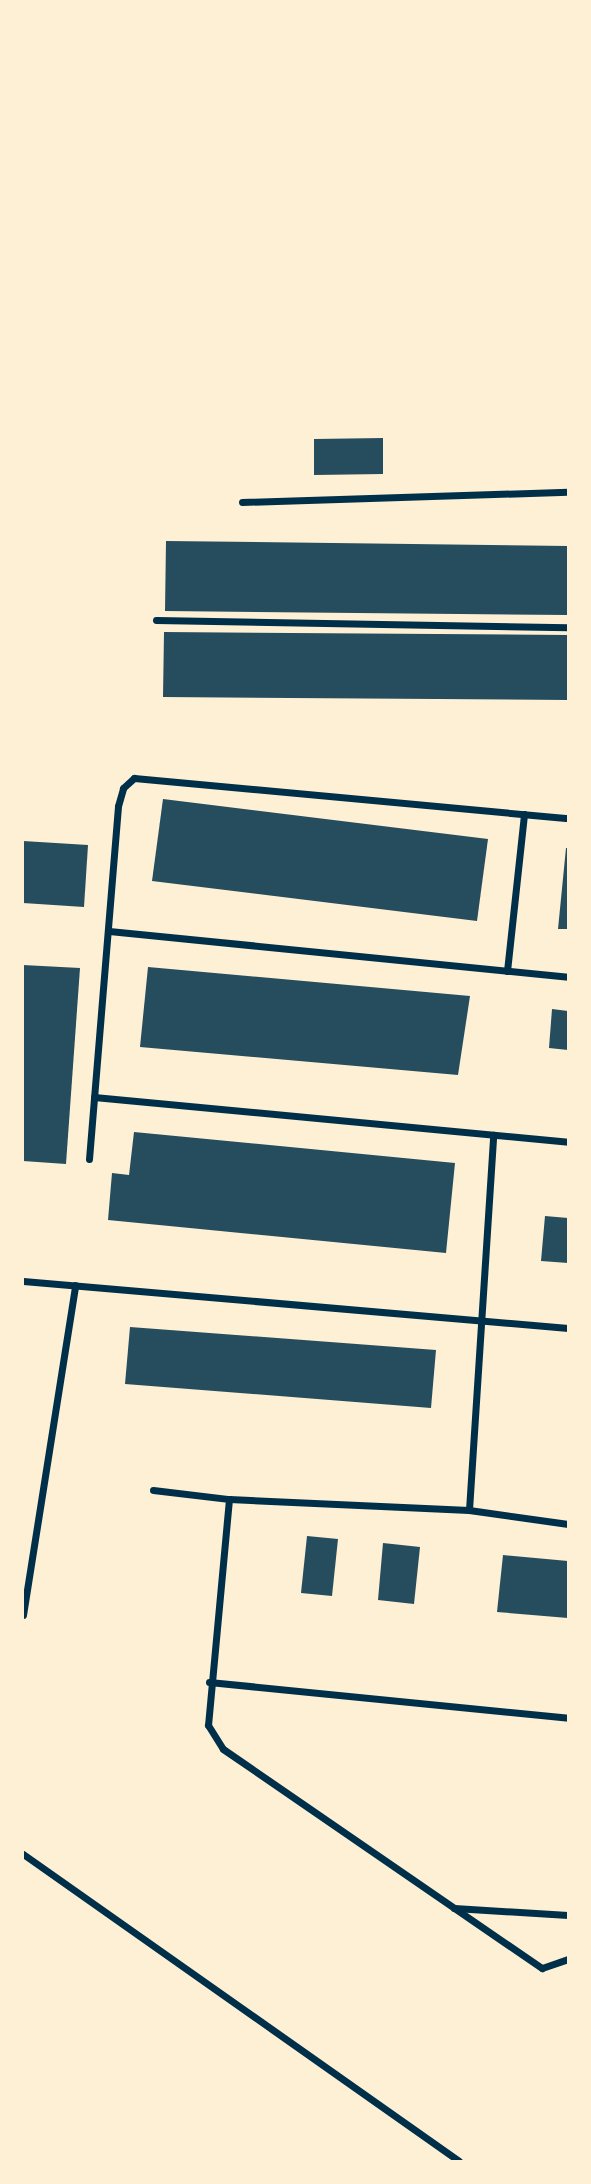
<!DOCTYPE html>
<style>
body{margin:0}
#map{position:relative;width:591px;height:2184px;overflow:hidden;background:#fdf0d5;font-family:"Golos Text",sans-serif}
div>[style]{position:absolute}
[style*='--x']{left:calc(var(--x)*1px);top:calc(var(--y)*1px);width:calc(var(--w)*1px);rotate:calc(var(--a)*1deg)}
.building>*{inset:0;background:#264d5e}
.minor>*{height:7px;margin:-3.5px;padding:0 3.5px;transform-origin:3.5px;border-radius:3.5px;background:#003049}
span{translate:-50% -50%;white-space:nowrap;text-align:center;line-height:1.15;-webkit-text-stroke:6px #fdf0d5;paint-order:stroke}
.frame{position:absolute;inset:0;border:24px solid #fdf0d5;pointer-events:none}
</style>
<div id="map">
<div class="building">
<div style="clip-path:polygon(383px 438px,383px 474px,314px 475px,314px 439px)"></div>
<div style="clip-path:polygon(166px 541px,568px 546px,568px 615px,165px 611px)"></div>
<div style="clip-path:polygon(164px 632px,568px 635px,568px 700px,163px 697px)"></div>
<div style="clip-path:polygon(163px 799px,488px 839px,477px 921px,152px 881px)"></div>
<div style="clip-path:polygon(23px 841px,88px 845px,84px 907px,23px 903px)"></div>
<div style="clip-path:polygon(566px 848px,568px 848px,568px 929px,558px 929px)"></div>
<div style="clip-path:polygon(23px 965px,80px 968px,66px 1164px,23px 1161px)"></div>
<div style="clip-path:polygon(148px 967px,470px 996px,458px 1075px,140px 1047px)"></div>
<div style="clip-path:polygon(552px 1009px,568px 1011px,568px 1050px,549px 1048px)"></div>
<div style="clip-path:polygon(134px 1132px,455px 1163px,446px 1253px,108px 1220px,112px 1173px,129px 1175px)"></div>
<div style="clip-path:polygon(545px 1216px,568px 1218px,568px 1263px,541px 1261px)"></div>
<div style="clip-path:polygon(130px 1327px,436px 1350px,431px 1408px,125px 1384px)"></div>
<div style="clip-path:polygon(307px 1536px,338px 1539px,332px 1596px,301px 1593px)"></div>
<div style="clip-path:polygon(383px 1543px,420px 1547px,414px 1604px,378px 1600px)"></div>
<div style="clip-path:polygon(503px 1555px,568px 1561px,568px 1618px,497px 1612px)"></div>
</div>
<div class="minor">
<div style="--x:242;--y:502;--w:326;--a:-1.8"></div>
<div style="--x:156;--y:620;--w:412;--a:1"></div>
<div style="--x:109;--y:931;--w:461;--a:5.7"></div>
<div style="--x:507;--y:971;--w:158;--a:-83.8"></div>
<div style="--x:94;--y:1097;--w:476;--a:5.4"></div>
<div style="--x:89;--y:1159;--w:354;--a:-85.3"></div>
<div style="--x:118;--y:806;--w:19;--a:-74"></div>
<div style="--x:123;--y:788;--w:15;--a:-42"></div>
<div style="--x:134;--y:778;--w:436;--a:5.3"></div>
<div style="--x:23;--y:1281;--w:547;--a:4.93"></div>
<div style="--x:153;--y:1490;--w:77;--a:6.8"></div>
<div style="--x:469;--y:1510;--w:376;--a:-86.3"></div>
<div style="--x:568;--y:1524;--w:100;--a:-172"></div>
<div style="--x:469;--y:1510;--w:240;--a:-177.4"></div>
<div style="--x:229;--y:1499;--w:227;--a:95.3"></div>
<div style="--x:208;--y:1725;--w:28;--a:58"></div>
<div style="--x:223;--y:1749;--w:387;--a:34.5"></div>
<div style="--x:542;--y:1968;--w:28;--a:-19"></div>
<div style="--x:23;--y:1615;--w:334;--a:-81"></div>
<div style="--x:209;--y:1682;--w:361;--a:5.7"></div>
<div style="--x:23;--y:1854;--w:533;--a:35.15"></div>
<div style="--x:454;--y:1908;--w:114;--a:3.5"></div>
</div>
<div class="frame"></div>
</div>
